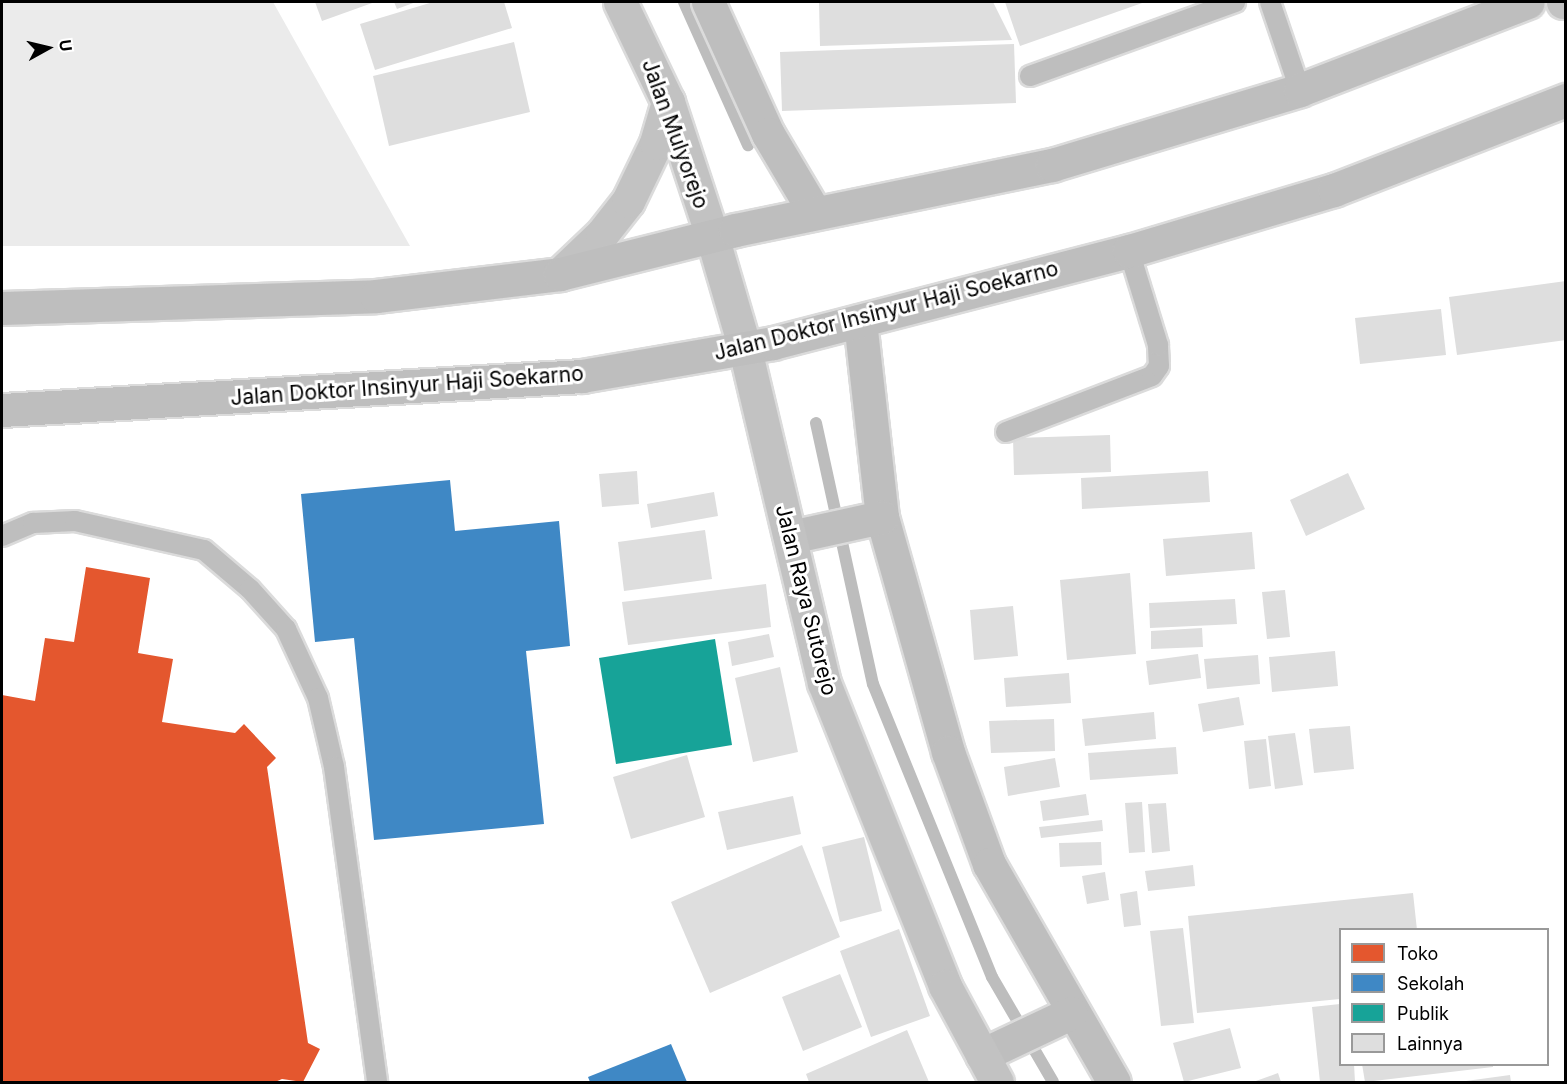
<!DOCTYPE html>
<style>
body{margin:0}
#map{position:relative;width:1567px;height:1084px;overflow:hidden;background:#fff;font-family:Inter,sans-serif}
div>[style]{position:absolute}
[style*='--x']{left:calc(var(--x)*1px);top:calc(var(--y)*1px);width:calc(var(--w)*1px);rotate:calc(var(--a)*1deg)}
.green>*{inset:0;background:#ebebeb}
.shops>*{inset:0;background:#e4572e}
.schools>*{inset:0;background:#3f88c5}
.public>*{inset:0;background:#17a398}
.stream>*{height:12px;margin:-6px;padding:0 6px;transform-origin:6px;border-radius:6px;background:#bdbdbd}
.building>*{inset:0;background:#dedede}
.roads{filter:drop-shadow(2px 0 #dbdbdb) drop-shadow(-2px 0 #dbdbdb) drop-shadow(0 2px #dbdbdb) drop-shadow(0 -2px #dbdbdb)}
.service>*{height:20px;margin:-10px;padding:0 10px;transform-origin:10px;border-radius:10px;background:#bebebe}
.minor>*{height:33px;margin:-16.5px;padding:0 16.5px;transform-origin:16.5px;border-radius:16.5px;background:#bebebe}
.secondary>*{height:33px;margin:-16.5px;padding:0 16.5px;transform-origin:16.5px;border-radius:16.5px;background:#c2c2c2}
.primary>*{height:33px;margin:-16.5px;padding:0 16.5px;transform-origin:16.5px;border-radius:16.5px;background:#bebebe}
span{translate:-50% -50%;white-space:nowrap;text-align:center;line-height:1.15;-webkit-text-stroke:6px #fff;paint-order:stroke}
.street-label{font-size:21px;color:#000}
.frame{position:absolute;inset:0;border:3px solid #000;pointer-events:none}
.legend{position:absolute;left:1339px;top:928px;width:210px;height:138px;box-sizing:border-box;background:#fff;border:2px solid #999;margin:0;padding:8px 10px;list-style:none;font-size:18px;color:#000}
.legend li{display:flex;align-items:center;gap:12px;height:30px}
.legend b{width:30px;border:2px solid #999}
.north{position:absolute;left:18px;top:18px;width:60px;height:60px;-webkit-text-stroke:4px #fff;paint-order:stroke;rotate:82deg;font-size:16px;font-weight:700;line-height:24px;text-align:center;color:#000}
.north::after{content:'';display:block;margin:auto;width:21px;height:27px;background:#000;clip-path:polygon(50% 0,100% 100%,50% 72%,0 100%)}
</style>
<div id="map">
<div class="green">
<div style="clip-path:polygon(2px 2px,273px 2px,410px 246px,2px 246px)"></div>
</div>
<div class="shops">
<div style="clip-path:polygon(86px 567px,150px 578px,138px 653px,173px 659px,162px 722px,235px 733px,244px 724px,276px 758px,267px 767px,308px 1043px,320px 1049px,303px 1082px,282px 1079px,275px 1082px,2px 1082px,2px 695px,35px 701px,45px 638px,74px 642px)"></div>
</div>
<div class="schools">
<div style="clip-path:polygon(450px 480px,455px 531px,559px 521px,570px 646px,526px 651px,544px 824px,374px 840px,354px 638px,315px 642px,301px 494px)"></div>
<div style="clip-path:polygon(671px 1044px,687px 1082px,590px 1082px,588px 1077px)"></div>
</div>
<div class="public">
<div style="clip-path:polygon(715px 639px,732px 745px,616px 764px,599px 658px)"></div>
</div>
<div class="stream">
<div style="--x:684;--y:2;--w:157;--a:65.9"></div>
<div style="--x:816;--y:423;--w:267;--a:77.7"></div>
<div style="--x:873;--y:684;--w:316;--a:67.9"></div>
<div style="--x:992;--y:977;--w:121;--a:59.8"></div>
</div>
<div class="building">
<div style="clip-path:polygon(315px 2px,375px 2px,322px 21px)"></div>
<div style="clip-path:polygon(394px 2px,416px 2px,397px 9px)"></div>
<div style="clip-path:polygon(433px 2px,504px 2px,512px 28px,375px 70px,360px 24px)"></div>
<div style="clip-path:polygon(819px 2px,993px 2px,1012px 40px,820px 46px)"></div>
<div style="clip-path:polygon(1005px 2px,1145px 2px,1020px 46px)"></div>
<div style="clip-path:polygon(514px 42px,530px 112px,389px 146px,373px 76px)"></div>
<div style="clip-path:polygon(1014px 44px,1016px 103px,782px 111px,780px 52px)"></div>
<div style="clip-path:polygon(1566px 281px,1566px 340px,1457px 355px,1449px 297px)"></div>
<div style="clip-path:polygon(1441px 309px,1446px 355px,1360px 364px,1355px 318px)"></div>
<div style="clip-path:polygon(1110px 435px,1111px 472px,1014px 475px,1013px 438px)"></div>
<div style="clip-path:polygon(637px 471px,639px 504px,602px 507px,599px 474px)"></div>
<div style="clip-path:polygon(1208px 471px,1210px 502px,1082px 509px,1081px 478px)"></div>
<div style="clip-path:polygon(1348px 473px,1365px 509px,1306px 536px,1290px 500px)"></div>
<div style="clip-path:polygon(714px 492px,718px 516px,651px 528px,647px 504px)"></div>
<div style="clip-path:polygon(705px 530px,712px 579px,624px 591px,618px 542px)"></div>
<div style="clip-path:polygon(1252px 532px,1255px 569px,1166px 576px,1163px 539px)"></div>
<div style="clip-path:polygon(1130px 573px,1136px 654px,1067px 660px,1060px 580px)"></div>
<div style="clip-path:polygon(766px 584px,771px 627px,628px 645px,622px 602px)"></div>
<div style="clip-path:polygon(1285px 590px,1290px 637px,1267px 639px,1262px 592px)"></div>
<div style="clip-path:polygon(1235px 599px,1237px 624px,1150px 628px,1149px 603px)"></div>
<div style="clip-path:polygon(1013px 606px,1018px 656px,974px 660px,970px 610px)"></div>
<div style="clip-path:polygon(1202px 628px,1203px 647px,1151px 649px,1151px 631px)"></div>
<div style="clip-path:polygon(769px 634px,774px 657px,732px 666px,728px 642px)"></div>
<div style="clip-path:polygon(1335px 651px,1338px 686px,1272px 692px,1269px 657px)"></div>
<div style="clip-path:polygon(1198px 654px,1201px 678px,1149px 685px,1146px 661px)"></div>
<div style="clip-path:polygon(1258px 655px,1260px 684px,1207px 689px,1204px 659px)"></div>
<div style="clip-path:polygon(780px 667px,798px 752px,753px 762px,735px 678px)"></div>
<div style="clip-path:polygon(1069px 673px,1071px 703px,1006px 707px,1004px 678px)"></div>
<div style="clip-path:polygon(1239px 697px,1244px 725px,1203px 732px,1198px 704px)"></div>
<div style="clip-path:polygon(1154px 712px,1156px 739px,1085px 746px,1082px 719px)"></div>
<div style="clip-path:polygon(1054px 719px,1055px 751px,991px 753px,989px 721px)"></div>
<div style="clip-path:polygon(1350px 726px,1354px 769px,1314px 773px,1309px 729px)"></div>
<div style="clip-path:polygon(1295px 733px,1303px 785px,1275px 789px,1268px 736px)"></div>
<div style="clip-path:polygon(1266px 739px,1271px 786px,1249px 789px,1244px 741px)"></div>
<div style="clip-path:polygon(1176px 747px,1178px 774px,1090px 780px,1088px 753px)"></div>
<div style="clip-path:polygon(687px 755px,705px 817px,631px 839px,613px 777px)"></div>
<div style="clip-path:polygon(1055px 758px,1060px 787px,1008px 796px,1004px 767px)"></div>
<div style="clip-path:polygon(1086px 794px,1089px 815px,1043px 821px,1040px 801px)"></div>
<div style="clip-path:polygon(793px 796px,801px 834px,727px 850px,718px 812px)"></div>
<div style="clip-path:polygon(1142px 802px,1145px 852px,1129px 853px,1125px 803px)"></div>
<div style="clip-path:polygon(1166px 803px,1170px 851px,1152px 853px,1148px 804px)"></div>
<div style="clip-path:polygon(1102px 820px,1103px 831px,1041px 838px,1039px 827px)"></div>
<div style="clip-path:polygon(864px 837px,882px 911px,840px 922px,822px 847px)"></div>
<div style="clip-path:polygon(1101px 842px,1102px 865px,1060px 867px,1059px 843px)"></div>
<div style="clip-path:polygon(802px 845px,840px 937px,710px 993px,671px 902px)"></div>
<div style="clip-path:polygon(1193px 865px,1195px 886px,1148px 891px,1145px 871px)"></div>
<div style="clip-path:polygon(1105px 872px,1109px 900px,1087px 904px,1082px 876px)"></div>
<div style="clip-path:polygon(1137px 891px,1141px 925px,1124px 927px,1120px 894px)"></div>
<div style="clip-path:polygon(1413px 893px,1417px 930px,1340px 930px,1340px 999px,1197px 1013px,1188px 916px)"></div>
<div style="clip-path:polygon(1183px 928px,1194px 1023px,1161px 1026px,1150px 931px)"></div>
<div style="clip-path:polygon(899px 929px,930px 1016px,871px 1037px,840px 951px)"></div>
<div style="clip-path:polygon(840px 974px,862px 1027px,803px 1051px,782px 997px)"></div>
<div style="clip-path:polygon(1340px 1004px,1340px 1064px,1354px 1064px,1355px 1082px,1320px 1082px,1312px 1007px)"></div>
<div style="clip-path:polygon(1230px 1028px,1241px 1068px,1184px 1082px,1173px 1043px)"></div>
<div style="clip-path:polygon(907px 1030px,929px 1082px,809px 1082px,806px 1074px)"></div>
<div style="clip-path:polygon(1362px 1064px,1493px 1064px,1493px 1067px,1365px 1082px)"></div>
<div style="clip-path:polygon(1278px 1073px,1281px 1082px,1253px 1082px)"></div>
<div style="clip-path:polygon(1510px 1075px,1511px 1082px,1466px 1082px,1466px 1081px)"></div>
</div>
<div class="roads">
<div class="service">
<div style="--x:1270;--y:2;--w:93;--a:71.2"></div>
<div style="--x:1030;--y:76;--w:218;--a:-19.8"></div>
<div style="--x:1006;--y:432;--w:156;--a:-21"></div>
<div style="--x:1152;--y:376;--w:12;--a:-55"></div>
<div style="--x:1159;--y:366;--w:21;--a:-93"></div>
<div style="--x:1158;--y:345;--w:98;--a:-107.1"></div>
<div style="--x:2;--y:536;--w:34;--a:-23"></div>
<div style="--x:33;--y:523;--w:42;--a:-2.7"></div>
<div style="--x:75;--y:521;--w:132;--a:12.7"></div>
<div style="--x:204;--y:550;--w:60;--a:40.3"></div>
<div style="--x:250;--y:589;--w:54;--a:48"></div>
<div style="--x:286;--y:629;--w:76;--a:65.1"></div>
<div style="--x:318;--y:698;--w:71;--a:76.9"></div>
<div style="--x:334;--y:767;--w:318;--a:82.2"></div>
</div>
<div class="minor">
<div style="--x:708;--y:2;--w:145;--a:65.6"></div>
<div style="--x:768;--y:134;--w:92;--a:59.3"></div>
<div style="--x:860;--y:321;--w:197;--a:83.6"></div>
<div style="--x:882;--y:517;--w:244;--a:74.3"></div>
<div style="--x:948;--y:752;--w:119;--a:69.9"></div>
<div style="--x:989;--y:864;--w:251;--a:60.2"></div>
<div style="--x:790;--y:537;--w:94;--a:-12.3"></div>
<div style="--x:982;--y:1055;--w:98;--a:-25.3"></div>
</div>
<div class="secondary">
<div style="--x:620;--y:2;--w:111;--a:64.4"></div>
<div style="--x:668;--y:102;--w:141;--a:71.8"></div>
<div style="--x:712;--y:236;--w:118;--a:73.7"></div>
<div style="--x:745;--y:349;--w:343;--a:76.7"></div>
<div style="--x:824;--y:683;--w:326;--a:68.2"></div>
<div style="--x:945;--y:986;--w:109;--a:61.6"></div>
<div style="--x:1563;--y:2;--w:3;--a:0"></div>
<div style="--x:560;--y:274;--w:58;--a:-43.6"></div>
<div style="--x:602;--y:234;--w:42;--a:-51.8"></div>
<div style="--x:628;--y:201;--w:64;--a:-64.2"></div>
<div style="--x:656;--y:143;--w:43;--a:-73.7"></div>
</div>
<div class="primary">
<div style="--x:2;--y:308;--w:374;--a:-1.8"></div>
<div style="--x:376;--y:296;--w:185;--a:-6.8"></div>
<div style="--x:560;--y:274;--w:180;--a:-14.1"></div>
<div style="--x:735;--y:230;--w:324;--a:-11.6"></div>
<div style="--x:1052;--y:165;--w:259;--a:-16.8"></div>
<div style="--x:1300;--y:90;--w:244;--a:-21.1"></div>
<div style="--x:2;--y:410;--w:581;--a:-3.35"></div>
<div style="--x:582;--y:376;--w:194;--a:-9.8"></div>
<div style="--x:773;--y:343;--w:368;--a:-14.5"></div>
<div style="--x:1129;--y:251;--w:214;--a:-16.6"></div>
<div style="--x:1334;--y:190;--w:249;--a:-21.2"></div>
</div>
</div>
<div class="street-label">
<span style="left:675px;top:134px;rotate:70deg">Jalan Mulyorejo</span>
<span style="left:886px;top:311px;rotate:-14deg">Jalan Doktor Insinyur Haji Soekarno</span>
<span style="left:407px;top:386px;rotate:-4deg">Jalan Doktor Insinyur Haji Soekarno</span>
<span style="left:806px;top:600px;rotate:76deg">Jalan Raya Sutorejo</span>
</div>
<div class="frame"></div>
<ul class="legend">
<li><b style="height:16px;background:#e4572e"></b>Toko</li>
<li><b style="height:16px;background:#3f88c5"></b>Sekolah</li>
<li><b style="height:16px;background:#17a398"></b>Publik</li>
<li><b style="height:16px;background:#dedede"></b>Lainnya</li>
</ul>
<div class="north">U</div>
</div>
